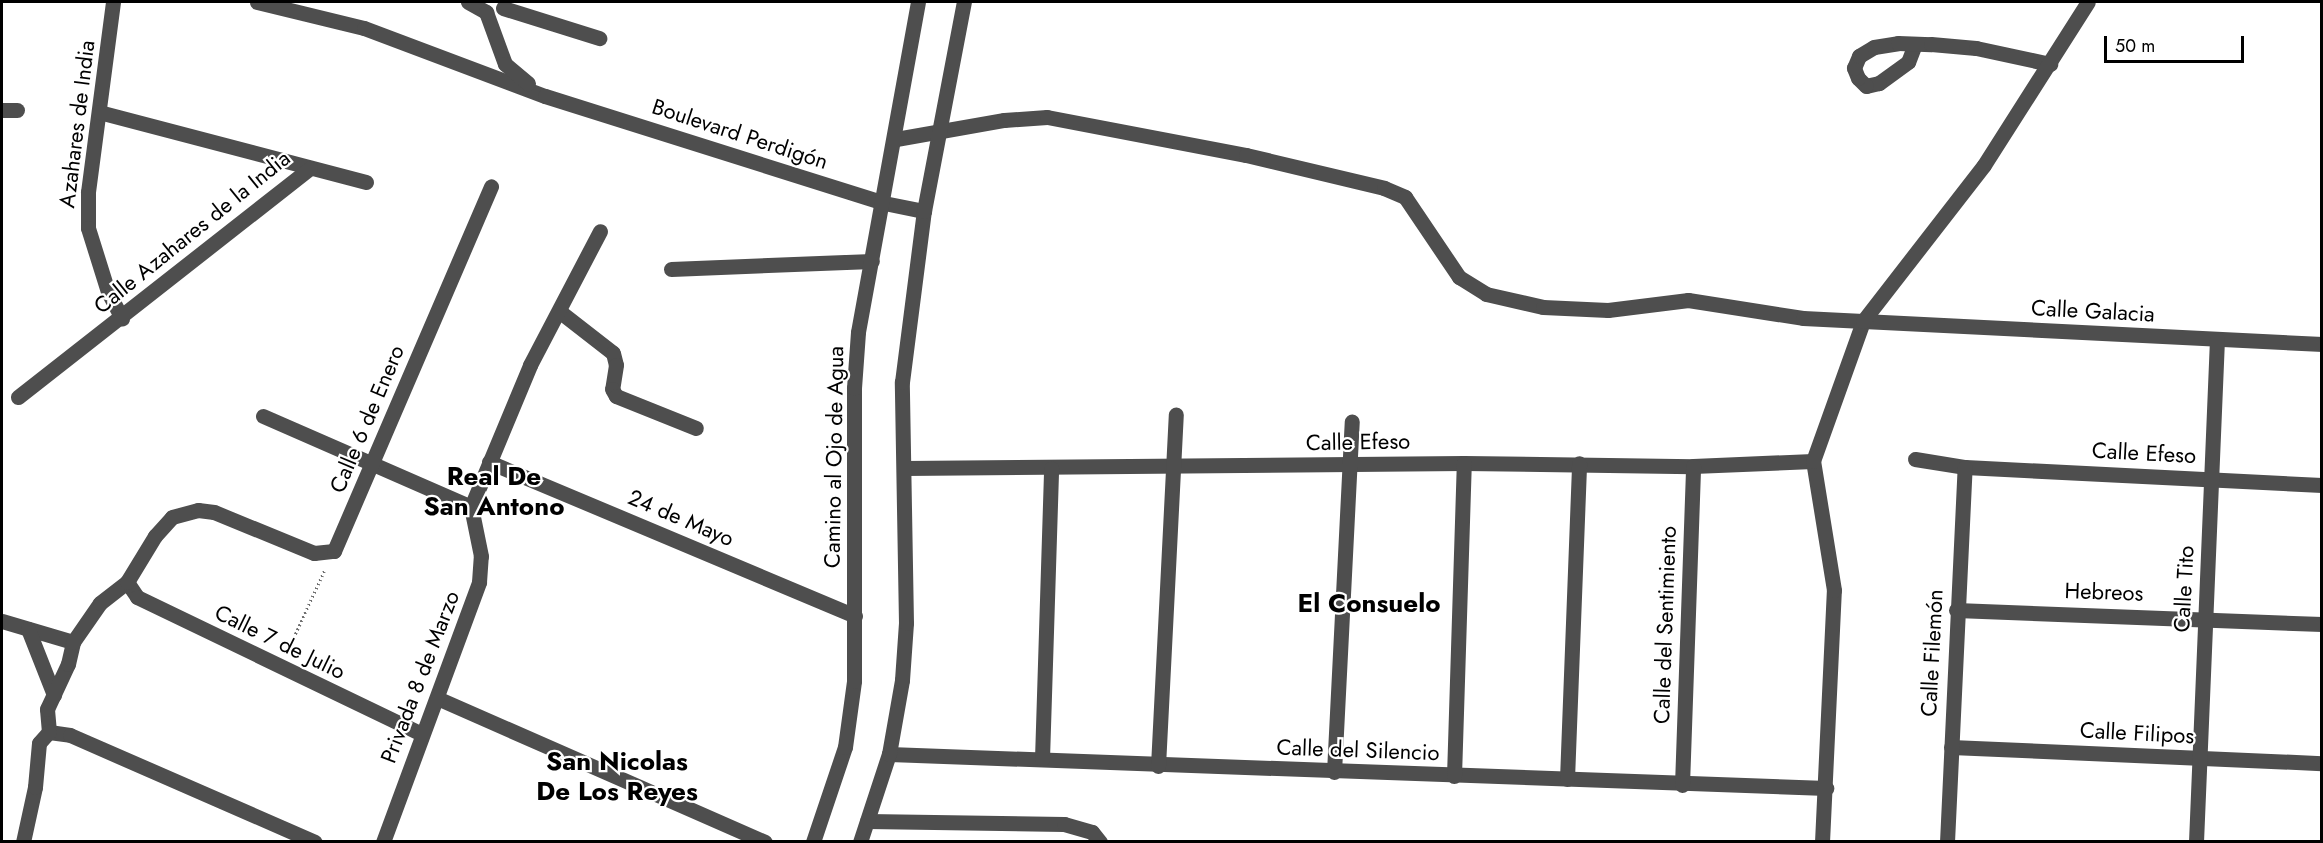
<!DOCTYPE html>
<meta charset="utf-8">
<style>
body{margin:0}
#map{position:relative;width:2323px;height:843px;overflow:hidden;background:#fff;font-family:Jost,sans-serif}
div>[style]{position:absolute}
[style*='--x']{left:calc(var(--x)*1px);top:calc(var(--y)*1px);width:calc(var(--w)*1px);rotate:calc(var(--a)*1deg)}
.path>*{height:3px;margin-top:-1.5px;transform-origin:0;background:repeating-linear-gradient(90deg,#707070 0 1.5px,transparent 0 4.5px)}
.minor>*{height:15px;margin:-7.5px;padding:0 7.5px;transform-origin:7.5px;border-radius:7.5px;background:#4e4e4e}
span{translate:-50% -50%;white-space:nowrap;text-align:center;line-height:1.15;-webkit-text-stroke:4.5px #fff;paint-order:stroke}
.street-label{font-size:22px;color:#000}
.quarter-label{font-size:26px;color:#000;font-weight:700}
.frame{position:absolute;inset:0;border:3px solid #000;pointer-events:none}
.scale{position:absolute;left:2104px;top:36px;width:140px;height:27px;box-sizing:border-box;border:3px solid #000;border-top:0;padding-left:8px;font-size:18px;line-height:21px;white-space:nowrap;color:#000;-webkit-text-stroke:4px #fff;paint-order:stroke}
</style>
<div id="map">
<div class="path">
<div style="--x:288;--y:650;--w:89;--a:-65.4"></div>
</div>
<div class="minor">
<div style="--x:113;--y:2;--w:192;--a:97.5"></div>
<div style="--x:88;--y:192;--w:36;--a:90"></div>
<div style="--x:88;--y:228;--w:67;--a:72.6"></div>
<div style="--x:108;--y:292;--w:30;--a:62"></div>
<div style="--x:257;--y:2;--w:110;--a:13.7"></div>
<div style="--x:364;--y:28;--w:193;--a:20.6"></div>
<div style="--x:545;--y:96;--w:355;--a:17.5"></div>
<div style="--x:884;--y:203;--w:41;--a:11.3"></div>
<div style="--x:468;--y:2;--w:21;--a:29"></div>
<div style="--x:486;--y:12;--w:55;--a:69.9"></div>
<div style="--x:505;--y:64;--w:30;--a:40"></div>
<div style="--x:503;--y:8;--w:101;--a:17.4"></div>
<div style="--x:1915;--y:44;--w:19;--a:111"></div>
<div style="--x:1908;--y:62;--w:36;--a:144"></div>
<div style="--x:1879;--y:83;--w:13;--a:167"></div>
<div style="--x:1866;--y:86;--w:11;--a:-135"></div>
<div style="--x:1858;--y:78;--w:11;--a:-112"></div>
<div style="--x:1854;--y:68;--w:13;--a:-67"></div>
<div style="--x:1859;--y:56;--w:17;--a:-31"></div>
<div style="--x:1874;--y:47;--w:24;--a:-9"></div>
<div style="--x:1898;--y:43;--w:33;--a:2"></div>
<div style="--x:1931;--y:44;--w:45;--a:5.1"></div>
<div style="--x:1976;--y:48;--w:76;--a:12.2"></div>
<div style="--x:2;--y:110;--w:15;--a:0"></div>
<div style="--x:99;--y:112;--w:276;--a:14.7"></div>
<div style="--x:896;--y:139;--w:110;--a:-10"></div>
<div style="--x:1004;--y:120;--w:43;--a:-4"></div>
<div style="--x:1047;--y:117;--w:203;--a:10.8"></div>
<div style="--x:1246;--y:155;--w:142;--a:13.4"></div>
<div style="--x:1384;--y:188;--w:23;--a:23"></div>
<div style="--x:1405;--y:197;--w:97;--a:56"></div>
<div style="--x:1459;--y:277;--w:32;--a:32"></div>
<div style="--x:1486;--y:294;--w:58;--a:12.8"></div>
<div style="--x:1543;--y:307;--w:65;--a:2.6"></div>
<div style="--x:1608;--y:310;--w:81;--a:-7.1"></div>
<div style="--x:1688;--y:300;--w:116;--a:8.9"></div>
<div style="--x:1803;--y:318;--w:520;--a:2.87"></div>
<div style="--x:671;--y:269;--w:201;--a:-2.3"></div>
<div style="--x:559;--y:311;--w:68;--a:37.9"></div>
<div style="--x:613;--y:353;--w:12;--a:76"></div>
<div style="--x:616;--y:365;--w:24;--a:99"></div>
<div style="--x:612;--y:389;--w:8;--a:60"></div>
<div style="--x:616;--y:396;--w:86;--a:21.8"></div>
<div style="--x:18;--y:397;--w:371;--a:-38.1"></div>
<div style="--x:263;--y:416;--w:227;--a:23.6"></div>
<div style="--x:1915;--y:459;--w:51;--a:9.1"></div>
<div style="--x:1965;--y:467;--w:357;--a:2.9"></div>
<div style="--x:489;--y:462;--w:397;--a:22.8"></div>
<div style="--x:904;--y:468;--w:560;--a:-0.51"></div>
<div style="--x:1464;--y:463;--w:229;--a:0.8"></div>
<div style="--x:1693;--y:466;--w:120;--a:-2.4"></div>
<div style="--x:127;--y:582;--w:18;--a:56"></div>
<div style="--x:137;--y:597;--w:316;--a:25.7"></div>
<div style="--x:1956;--y:610;--w:366;--a:2.2"></div>
<div style="--x:2;--y:621;--w:74;--a:16.5"></div>
<div style="--x:28;--y:629;--w:71;--a:68.5"></div>
<div style="--x:437;--y:698;--w:358;--a:23.7"></div>
<div style="--x:49;--y:732;--w:23;--a:-95"></div>
<div style="--x:47;--y:709;--w:50;--a:-65"></div>
<div style="--x:68;--y:664;--w:23;--a:-77"></div>
<div style="--x:73;--y:642;--w:47;--a:-55.3"></div>
<div style="--x:100;--y:603;--w:34;--a:-38"></div>
<div style="--x:127;--y:582;--w:54;--a:-58.7"></div>
<div style="--x:155;--y:536;--w:25;--a:-48"></div>
<div style="--x:172;--y:517;--w:27;--a:-15"></div>
<div style="--x:198;--y:510;--w:16;--a:7"></div>
<div style="--x:214;--y:512;--w:108;--a:22.3"></div>
<div style="--x:314;--y:553;--w:20;--a:-6"></div>
<div style="--x:334;--y:551;--w:397;--a:-66.7"></div>
<div style="--x:49;--y:732;--w:21;--a:8"></div>
<div style="--x:70;--y:735;--w:267;--a:23.6"></div>
<div style="--x:1951;--y:747;--w:371;--a:2.5"></div>
<div style="--x:889;--y:754;--w:938;--a:2.08"></div>
<div style="--x:1042;--y:759;--w:291;--a:-88.2"></div>
<div style="--x:1158;--y:766;--w:352;--a:-87.1"></div>
<div style="--x:1334;--y:772;--w:351;--a:-87.1"></div>
<div style="--x:1454;--y:776;--w:313;--a:-88.2"></div>
<div style="--x:1567;--y:779;--w:316;--a:-87.8"></div>
<div style="--x:1682;--y:785;--w:319;--a:-88"></div>
<div style="--x:867;--y:821;--w:197;--a:0.9"></div>
<div style="--x:1064;--y:824;--w:29;--a:16"></div>
<div style="--x:1092;--y:832;--w:13;--a:51"></div>
<div style="--x:23;--y:842;--w:56;--a:-77.7"></div>
<div style="--x:35;--y:787;--w:44;--a:-84.8"></div>
<div style="--x:39;--y:743;--w:15;--a:-48"></div>
<div style="--x:383;--y:842;--w:277;--a:-69.7"></div>
<div style="--x:479;--y:582;--w:26;--a:-86"></div>
<div style="--x:481;--y:556;--w:50;--a:-101.5"></div>
<div style="--x:471;--y:507;--w:154;--a:-67.4"></div>
<div style="--x:530;--y:365;--w:151;--a:-62.4"></div>
<div style="--x:813;--y:842;--w:100;--a:-71.4"></div>
<div style="--x:845;--y:747;--w:67;--a:-82.2"></div>
<div style="--x:854;--y:681;--w:293;--a:-90"></div>
<div style="--x:854;--y:388;--w:56;--a:-85.9"></div>
<div style="--x:858;--y:332;--w:335;--a:-79.7"></div>
<div style="--x:860;--y:842;--w:93;--a:-71.8"></div>
<div style="--x:889;--y:754;--w:75;--a:-80"></div>
<div style="--x:902;--y:680;--w:57;--a:-86"></div>
<div style="--x:906;--y:623;--w:241;--a:-91"></div>
<div style="--x:902;--y:382;--w:172;--a:-82.7"></div>
<div style="--x:924;--y:211;--w:213;--a:-79.2"></div>
<div style="--x:1822;--y:842;--w:252;--a:-87.3"></div>
<div style="--x:1834;--y:590;--w:131;--a:-99.2"></div>
<div style="--x:1813;--y:461;--w:149;--a:-70.3"></div>
<div style="--x:1863;--y:321;--w:197;--a:-52.2"></div>
<div style="--x:1984;--y:165;--w:193;--a:-57.5"></div>
<div style="--x:1947;--y:842;--w:375;--a:-87.3"></div>
<div style="--x:2196;--y:842;--w:503;--a:-87.61"></div>
</div>
<div class="street-label">
<span style="left:77px;top:124px;rotate:-83deg">Azahares de India</span>
<span style="left:740px;top:134px;rotate:18deg">Boulevard Perdigón</span>
<span style="left:192px;top:232px;rotate:-39deg">Calle Azahares de la India</span>
<span style="left:2093px;top:311px;rotate:3deg">Calle Galacia</span>
<span style="left:367px;top:419px;rotate:-67deg">Calle 6 de Enero</span>
<span style="left:1358px;top:442px;rotate:-1deg">Calle Efeso</span>
<span style="left:2144px;top:453px;rotate:3deg">Calle Efeso</span>
<span style="left:834px;top:457px;rotate:-89deg">Camino al Ojo de Agua</span>
<span style="left:681px;top:518px;rotate:23deg">24 de Mayo</span>
<span style="left:2184px;top:589px;rotate:-87deg">Calle Tito</span>
<span style="left:2104px;top:592px;rotate:2deg">Hebreos</span>
<span style="left:1665px;top:625px;rotate:-88deg">Calle del Sentimiento</span>
<span style="left:280px;top:642px;rotate:26deg">Calle 7 de Julio</span>
<span style="left:1932px;top:653px;rotate:-87deg">Calle Filemón</span>
<span style="left:420px;top:677px;rotate:-69deg">Privada 8 de Marzo</span>
<span style="left:2137px;top:733px;rotate:3deg">Calle Filipos</span>
<span style="left:1358px;top:750px;rotate:2deg">Calle del Silencio</span>
</div>
<div class="quarter-label">
<span style="left:494px;top:492px">Real De<br>San Antono</span>
<span style="left:1369px;top:604px">El Consuelo</span>
<span style="left:617px;top:777px">San Nicolas<br>De Los Reyes</span>
</div>
<div class="frame"></div>
<div class="scale">50 m</div>
</div>
